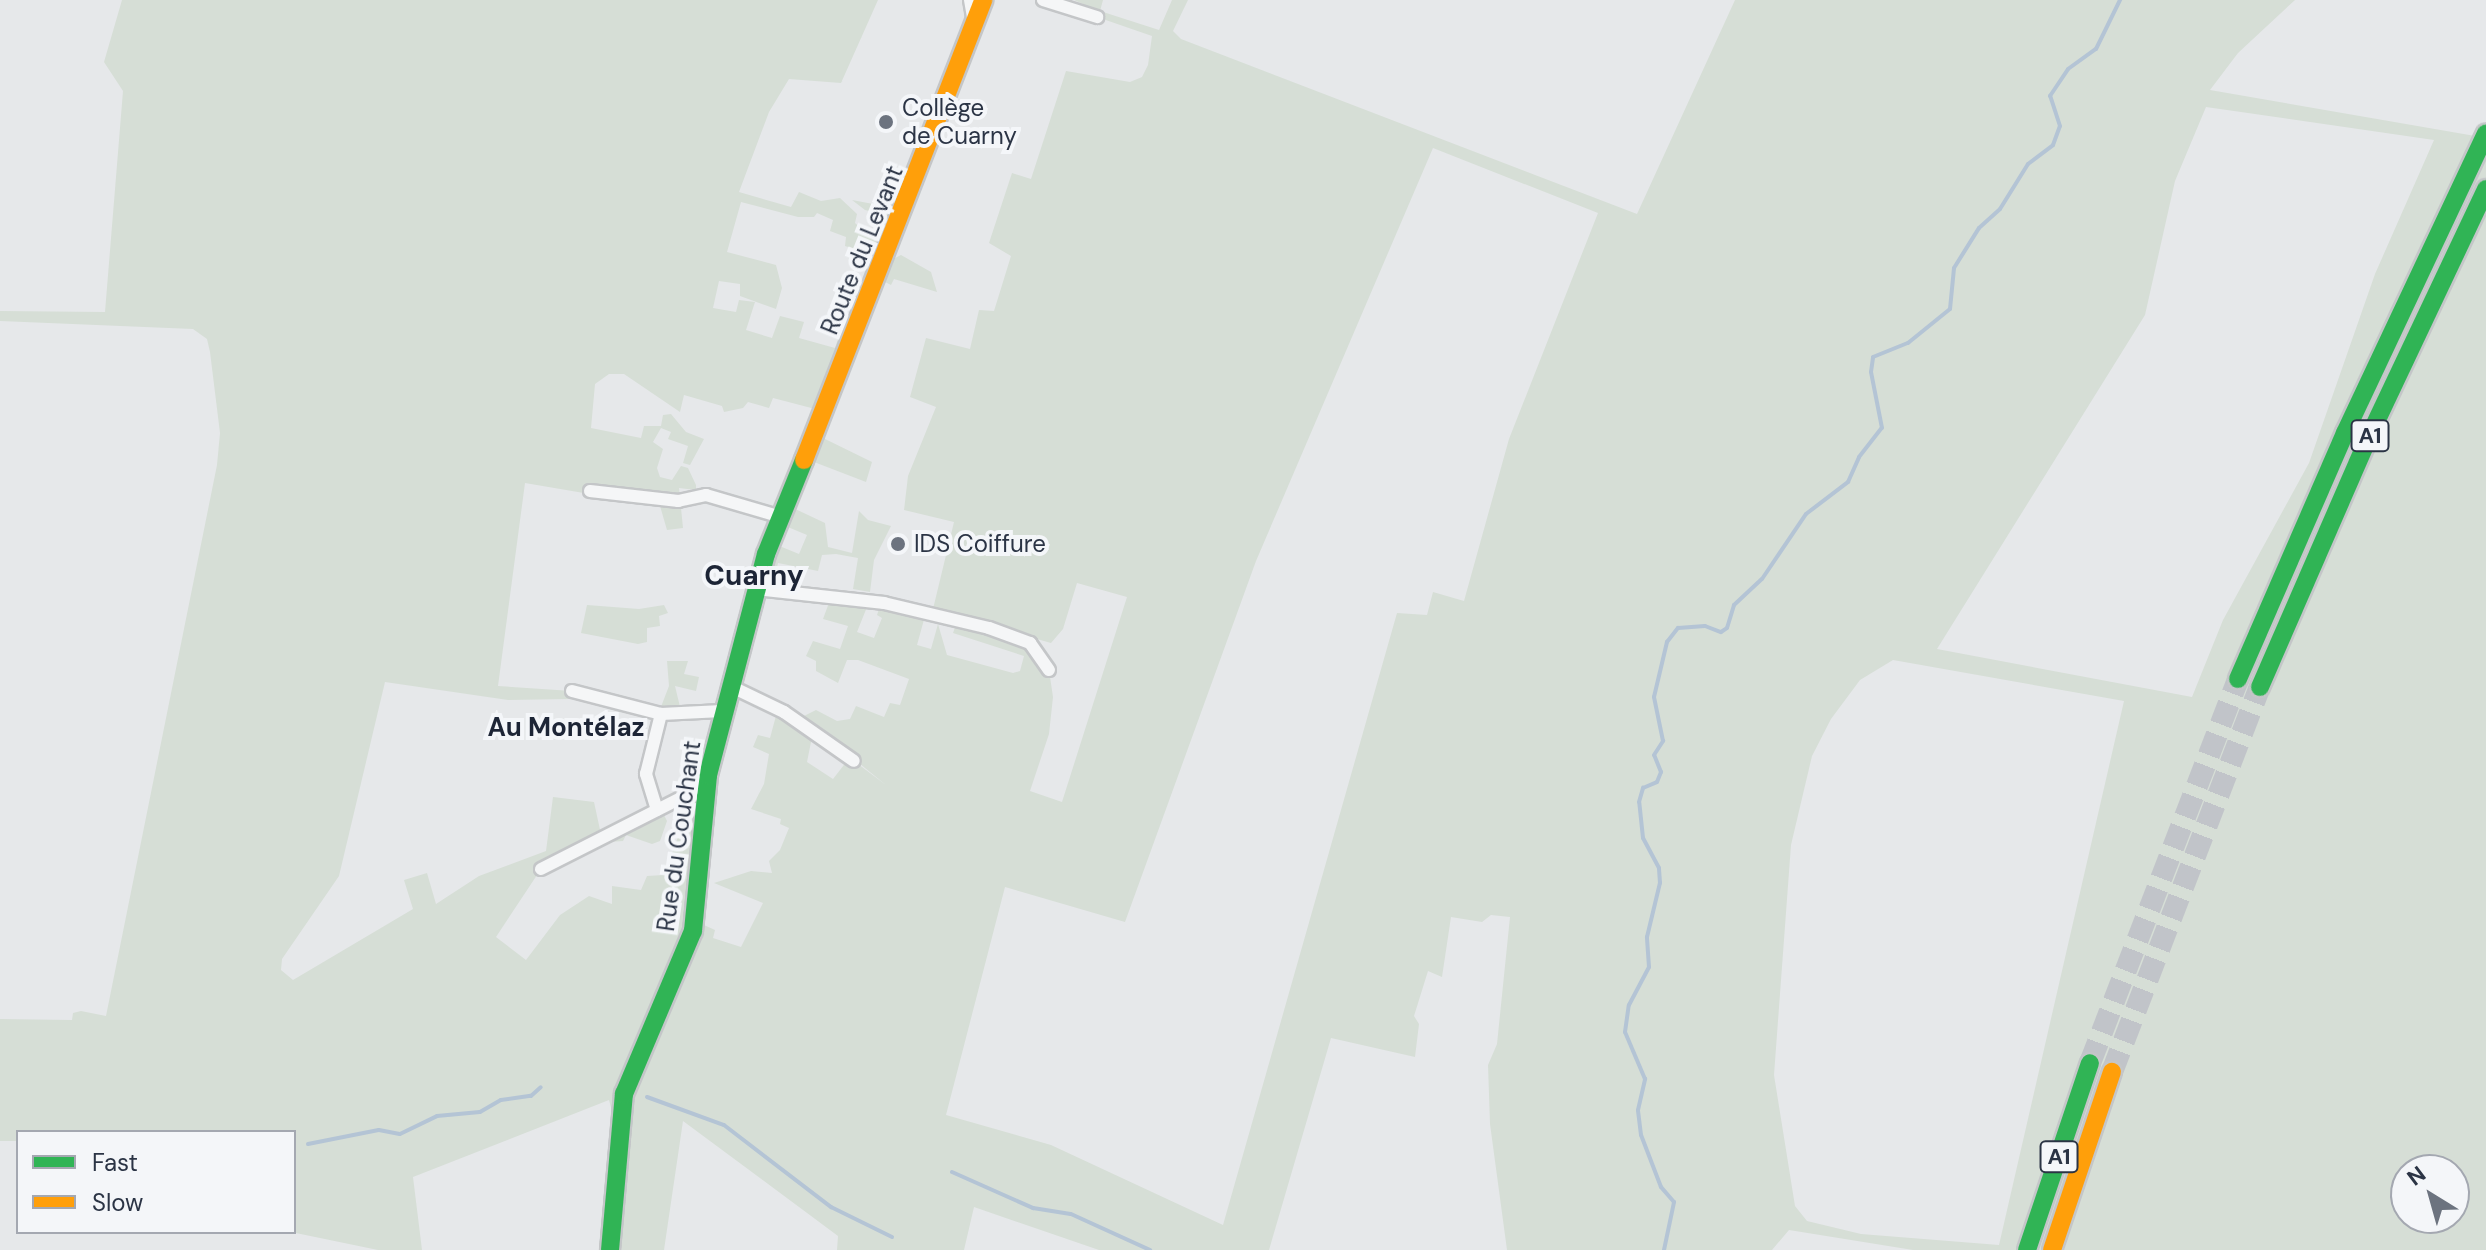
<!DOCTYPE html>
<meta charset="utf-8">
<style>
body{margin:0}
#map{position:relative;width:2486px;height:1250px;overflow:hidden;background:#e6e8ea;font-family:"DM Sans",sans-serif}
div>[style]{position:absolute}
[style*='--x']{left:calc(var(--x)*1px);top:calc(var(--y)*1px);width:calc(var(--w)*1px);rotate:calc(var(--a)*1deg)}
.green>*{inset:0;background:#d6ded6}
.stream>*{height:4px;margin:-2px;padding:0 2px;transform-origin:2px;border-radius:2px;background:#b4c4d5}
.highway-tunnel>*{height:22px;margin-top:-11px;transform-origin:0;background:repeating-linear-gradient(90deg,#c1c4c9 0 22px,transparent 0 33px)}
.roads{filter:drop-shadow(2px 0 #c4c6c8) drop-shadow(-2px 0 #c4c6c8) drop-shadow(0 2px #c4c6c8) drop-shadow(0 -2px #c4c6c8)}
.street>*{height:12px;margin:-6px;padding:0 6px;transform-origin:6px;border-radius:6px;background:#f5f6f7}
.fast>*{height:18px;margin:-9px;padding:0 9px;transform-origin:9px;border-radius:9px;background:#30b455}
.slow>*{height:18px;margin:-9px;padding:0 9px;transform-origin:9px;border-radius:9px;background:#ff9f0a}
.dots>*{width:22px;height:22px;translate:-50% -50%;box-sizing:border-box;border:4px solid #f4f6f9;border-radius:50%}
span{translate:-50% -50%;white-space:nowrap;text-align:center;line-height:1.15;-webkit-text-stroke:8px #f4f6f9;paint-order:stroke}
.shield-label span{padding:2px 6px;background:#f4f6f9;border:2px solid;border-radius:6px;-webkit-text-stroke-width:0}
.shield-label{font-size:22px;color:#2b3445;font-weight:700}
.poi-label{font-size:24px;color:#2b3445}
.left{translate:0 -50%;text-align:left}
.street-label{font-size:24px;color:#2b3445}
.neighbourhood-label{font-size:26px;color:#1d2536;font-weight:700}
.quarter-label{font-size:28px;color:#1d2536;font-weight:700}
.legend{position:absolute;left:16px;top:1130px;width:280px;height:104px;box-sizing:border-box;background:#f4f6f9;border:2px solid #a4a8b1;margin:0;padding:10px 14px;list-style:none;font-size:24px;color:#2b3445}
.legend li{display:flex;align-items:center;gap:16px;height:40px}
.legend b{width:40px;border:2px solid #a4a8b1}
.north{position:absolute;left:2390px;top:1154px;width:80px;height:80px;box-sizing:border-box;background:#f4f6f9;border:2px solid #a4a8b1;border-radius:50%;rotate:323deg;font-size:22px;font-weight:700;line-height:32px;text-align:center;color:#2b3445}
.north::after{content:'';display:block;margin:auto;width:28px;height:36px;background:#6c737f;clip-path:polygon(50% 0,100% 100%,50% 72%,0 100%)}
</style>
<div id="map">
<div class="green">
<div style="clip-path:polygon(evenodd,122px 0,878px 0,841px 83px,789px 79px,769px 112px,739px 192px,791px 207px,799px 192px,821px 201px,840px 198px,857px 214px,855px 223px,875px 241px,886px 236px,878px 256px,845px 246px,846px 237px,830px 231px,833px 220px,817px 213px,814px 217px,798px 217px,741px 202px,727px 252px,776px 265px,782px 288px,776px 309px,740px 296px,740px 284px,719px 281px,713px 308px,736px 312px,739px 300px,755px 302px,746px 330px,772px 338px,780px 316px,804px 322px,799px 338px,835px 348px,841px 330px,850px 333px,819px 410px,773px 398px,769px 408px,748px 402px,743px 408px,724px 412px,722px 406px,684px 395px,680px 412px,624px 374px,609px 374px,595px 384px,591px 428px,641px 438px,644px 426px,661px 426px,663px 415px,671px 414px,686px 432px,704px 439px,690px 465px,683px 463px,688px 446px,668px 439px,671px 432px,661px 428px,653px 442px,663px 449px,657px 468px,660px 477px,672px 480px,681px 466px,688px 468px,696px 485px,696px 490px,679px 488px,683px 528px,667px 530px,660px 506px,525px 483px,498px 686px,572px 691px,570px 699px,508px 700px,385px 682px,339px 876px,282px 959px,281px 970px,293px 980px,413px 909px,404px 880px,427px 873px,436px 904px,479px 876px,546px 851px,553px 797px,594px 802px,602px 839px,541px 869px,496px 937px,526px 960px,560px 915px,589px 896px,612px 904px,612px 886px,641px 890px,647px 876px,664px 875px,682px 826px,703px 828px,695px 921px,715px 930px,713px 938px,741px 947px,763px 903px,714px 883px,751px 871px,772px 873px,769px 861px,780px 850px,789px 828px,780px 824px,781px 819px,751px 809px,764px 784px,769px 754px,753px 747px,758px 735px,770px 738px,777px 712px,812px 737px,807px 762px,833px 779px,847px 761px,854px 761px,886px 785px,802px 717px,816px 710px,837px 721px,850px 719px,856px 706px,884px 717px,890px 703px,900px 705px,909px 679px,858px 660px,847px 660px,838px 683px,816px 671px,816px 661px,806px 656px,813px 641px,840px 649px,848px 626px,823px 619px,830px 600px,869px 602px,857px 632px,874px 638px,882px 618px,877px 615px,880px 606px,925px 616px,917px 645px,931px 649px,938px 624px,947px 655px,1013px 673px,1020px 671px,1024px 656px,953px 633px,958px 619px,1030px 643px,1049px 670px,1053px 697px,1049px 734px,1030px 791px,1062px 802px,1127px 597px,1077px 583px,1063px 629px,1051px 643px,933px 609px,954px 522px,904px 510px,908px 476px,936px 407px,910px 397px,926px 338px,970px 349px,979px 310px,994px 311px,1011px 256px,989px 243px,1012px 173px,1031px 179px,1066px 71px,1130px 82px,1142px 77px,1148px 65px,1152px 36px,1097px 17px,1099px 11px,1074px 0,1103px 0,1100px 11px,1159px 30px,1172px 0,1188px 0,1173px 31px,1181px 39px,1637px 214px,1735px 0,2295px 0,2238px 53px,2210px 90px,2481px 137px,2486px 127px,2486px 1250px,1913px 1250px,1789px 1230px,1772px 1250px,1507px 1250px,1490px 1124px,1488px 1065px,1497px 1044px,1510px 917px,1491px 915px,1482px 922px,1451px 917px,1442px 977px,1428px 971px,1414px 1016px,1419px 1024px,1415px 1057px,1331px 1038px,1269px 1250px,1099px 1250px,974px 1207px,964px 1250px,837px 1250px,838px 1236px,683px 1121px,664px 1250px,599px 1250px,613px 1115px,609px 1100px,413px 1177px,422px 1250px,378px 1250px,291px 1232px,294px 1132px,18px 1132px,18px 1141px,0 1141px,0 1019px,72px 1020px,73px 1013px,81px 1011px,106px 1016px,217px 465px,220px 433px,210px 352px,207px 339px,193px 329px,0 321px,0 311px,105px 312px,123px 91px,104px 62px,122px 0,2206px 107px,2434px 140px,2375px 274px,2309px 463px,2223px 620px,2192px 697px,1937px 649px,2145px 315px,2175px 181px,2206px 107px,122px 0,1433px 148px,1598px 213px,1509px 439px,1464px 601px,1433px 592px,1427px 615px,1397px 613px,1223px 1225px,1051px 1145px,946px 1115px,1005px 887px,1125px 922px,1256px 561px,1433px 148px,122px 0,1893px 660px,2124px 701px,1999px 1245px,1861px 1234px,1807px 1221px,1795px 1206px,1774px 1075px,1791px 845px,1812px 756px,1831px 719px,1860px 680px,1893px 660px,122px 0,2406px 1170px,2454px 1170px,2454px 1218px,2406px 1218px,2406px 1170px)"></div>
<div style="clip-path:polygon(882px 184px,903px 192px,893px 217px,865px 210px,852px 200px,873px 204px)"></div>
<div style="clip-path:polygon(901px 255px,931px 272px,937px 292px,894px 279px,891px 285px,883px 281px,891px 260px)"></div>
<div style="clip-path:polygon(823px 438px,872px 462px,866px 482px,814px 462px)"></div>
<div style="clip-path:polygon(791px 507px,825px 523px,828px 547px,852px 553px,859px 511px,868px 520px,891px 526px,874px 560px,870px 592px,853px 589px,858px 558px,836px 554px,822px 555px,818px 571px,778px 563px,773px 585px,767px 583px,777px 545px,799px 554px,807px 535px,783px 525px)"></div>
<div style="clip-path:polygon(587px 605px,639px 609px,664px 605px,668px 613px,659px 616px,660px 626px,647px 628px,647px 642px,638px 644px,581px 633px)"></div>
<div style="clip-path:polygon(667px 661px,688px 661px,684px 674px,699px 677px,696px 691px,675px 686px,681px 711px,659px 712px,669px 686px)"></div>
<div style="clip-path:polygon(662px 811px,667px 821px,660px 841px,652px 844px,626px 835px,623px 841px,608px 842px)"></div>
</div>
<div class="stream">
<div style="--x:647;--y:1097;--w:82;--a:20"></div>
<div style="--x:724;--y:1125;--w:135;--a:37.5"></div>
<div style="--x:831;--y:1207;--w:68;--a:26.2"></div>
<div style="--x:308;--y:1144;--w:72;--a:-11.2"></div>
<div style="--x:379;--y:1130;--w:21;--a:11"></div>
<div style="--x:400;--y:1134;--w:41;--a:-25.9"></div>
<div style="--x:437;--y:1116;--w:43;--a:-5.3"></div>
<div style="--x:480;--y:1112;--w:24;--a:-30"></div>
<div style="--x:501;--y:1100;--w:30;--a:-8"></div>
<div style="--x:531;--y:1096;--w:13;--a:-42"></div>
<div style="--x:952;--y:1172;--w:89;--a:24"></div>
<div style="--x:1033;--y:1208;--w:38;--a:9"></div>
<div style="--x:1071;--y:1214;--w:87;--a:24.5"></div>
<div style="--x:1664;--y:1250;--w:49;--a:-78.2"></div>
<div style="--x:1674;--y:1202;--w:20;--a:-131"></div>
<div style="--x:1661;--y:1187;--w:56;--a:-111"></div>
<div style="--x:1641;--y:1135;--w:25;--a:-97"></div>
<div style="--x:1638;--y:1110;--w:32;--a:-77"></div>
<div style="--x:1645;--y:1079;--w:51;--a:-113.1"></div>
<div style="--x:1625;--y:1032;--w:27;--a:-82"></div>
<div style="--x:1629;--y:1005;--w:43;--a:-62.2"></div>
<div style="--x:1649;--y:967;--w:30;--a:-94"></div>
<div style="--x:1647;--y:937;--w:56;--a:-76.5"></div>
<div style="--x:1660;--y:883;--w:15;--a:-94"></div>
<div style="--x:1659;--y:868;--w:34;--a:-118"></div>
<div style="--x:1643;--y:838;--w:36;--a:-96"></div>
<div style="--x:1639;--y:802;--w:15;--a:-74"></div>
<div style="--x:1643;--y:788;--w:15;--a:-23"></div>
<div style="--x:1657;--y:782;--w:11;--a:-68"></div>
<div style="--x:1661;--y:772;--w:18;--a:-112"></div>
<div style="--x:1654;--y:755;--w:17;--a:-57"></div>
<div style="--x:1663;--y:741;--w:45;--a:-101.6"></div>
<div style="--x:1654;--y:697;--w:57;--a:-76.7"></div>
<div style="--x:1667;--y:642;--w:18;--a:-52"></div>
<div style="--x:1678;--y:628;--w:27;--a:-4"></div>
<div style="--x:1705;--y:626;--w:17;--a:21"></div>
<div style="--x:1721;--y:632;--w:7;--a:-34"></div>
<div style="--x:1727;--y:628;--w:24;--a:-73"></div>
<div style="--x:1734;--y:605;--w:38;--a:-43"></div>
<div style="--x:1762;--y:579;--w:78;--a:-55.9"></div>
<div style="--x:1806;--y:514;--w:53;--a:-37.3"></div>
<div style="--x:1848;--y:482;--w:27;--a:-66"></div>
<div style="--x:1859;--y:457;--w:37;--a:-52"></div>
<div style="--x:1882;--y:428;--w:57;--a:-101.1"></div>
<div style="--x:1871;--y:372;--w:15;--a:-82"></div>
<div style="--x:1873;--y:357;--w:38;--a:-22"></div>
<div style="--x:1908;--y:343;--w:54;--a:-39"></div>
<div style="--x:1950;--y:309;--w:41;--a:-84.4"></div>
<div style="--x:1954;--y:268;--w:47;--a:-58"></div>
<div style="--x:1979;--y:228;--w:28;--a:-42"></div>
<div style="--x:2000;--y:209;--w:53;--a:-58.1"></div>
<div style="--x:2028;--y:164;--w:31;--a:-37"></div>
<div style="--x:2053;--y:145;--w:20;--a:-70"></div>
<div style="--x:2060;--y:126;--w:32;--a:-108"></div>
<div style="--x:2050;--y:96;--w:32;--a:-56"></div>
<div style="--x:2068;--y:69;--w:34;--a:-36"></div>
<div style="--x:2096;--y:49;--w:55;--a:-63.9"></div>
</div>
<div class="highway-tunnel">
<div style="--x:2090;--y:1063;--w:412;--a:-68.9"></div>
<div style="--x:2112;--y:1072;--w:412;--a:-69"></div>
</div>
<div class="roads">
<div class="street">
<div style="--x:970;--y:0;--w:22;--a:80"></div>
<div style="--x:1043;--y:0;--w:57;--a:17.5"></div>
<div style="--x:590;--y:491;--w:89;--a:6.5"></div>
<div style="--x:678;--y:501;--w:29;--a:-12"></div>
<div style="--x:706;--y:495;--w:75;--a:16.3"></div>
<div style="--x:756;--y:589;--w:129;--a:6.2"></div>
<div style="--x:884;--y:603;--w:108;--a:13.4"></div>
<div style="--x:989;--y:628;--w:44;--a:20.1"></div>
<div style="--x:1030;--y:643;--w:33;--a:55"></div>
<div style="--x:730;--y:686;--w:60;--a:25.7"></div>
<div style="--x:784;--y:712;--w:85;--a:35"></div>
<div style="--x:572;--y:691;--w:92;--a:14.5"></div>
<div style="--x:657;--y:810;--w:38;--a:-107"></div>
<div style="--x:646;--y:774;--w:62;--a:-76"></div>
<div style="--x:661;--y:714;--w:61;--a:-2.8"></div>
<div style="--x:541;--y:869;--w:161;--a:-26.9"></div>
<div style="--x:685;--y:796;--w:20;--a:-9"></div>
</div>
<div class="fast">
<div style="--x:2238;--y:679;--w:268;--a:-66.5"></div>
<div style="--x:2345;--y:433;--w:331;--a:-64.8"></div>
<div style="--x:2260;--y:687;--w:266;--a:-66.5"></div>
<div style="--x:2366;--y:443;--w:281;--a:-64.7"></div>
<div style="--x:610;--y:1250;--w:157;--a:-84.9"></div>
<div style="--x:624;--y:1094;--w:177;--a:-67.1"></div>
<div style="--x:693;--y:931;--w:157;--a:-84.5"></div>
<div style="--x:708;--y:775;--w:228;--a:-75.3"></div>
<div style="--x:766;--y:554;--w:101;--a:-68"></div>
<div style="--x:2027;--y:1250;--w:197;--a:-71.4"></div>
</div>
<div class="slow">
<div style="--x:804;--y:460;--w:494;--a:-68.7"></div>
<div style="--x:2052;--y:1250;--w:188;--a:-71.4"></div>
</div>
</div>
<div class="dots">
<div style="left:886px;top:122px;background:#6c737f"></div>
<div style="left:898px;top:544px;background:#6c737f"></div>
</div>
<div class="shield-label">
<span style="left:2370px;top:436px">A1</span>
<span style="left:2059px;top:1157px">A1</span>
</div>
<div class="poi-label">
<span class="left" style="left:902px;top:122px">Collège<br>de Cuarny</span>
<span class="left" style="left:914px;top:544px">IDS Coiffure</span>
</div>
<div class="street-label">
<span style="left:862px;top:250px;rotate:-68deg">Route du Levant</span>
<span style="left:679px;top:836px;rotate:-82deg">Rue du Couchant</span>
</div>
<div class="neighbourhood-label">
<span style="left:566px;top:728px">Au Montélaz</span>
</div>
<div class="quarter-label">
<span style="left:754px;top:576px">Cuarny</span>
</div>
<ul class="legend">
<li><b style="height:10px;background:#30b455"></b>Fast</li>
<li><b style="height:10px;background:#ff9f0a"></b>Slow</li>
</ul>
<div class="north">N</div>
</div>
